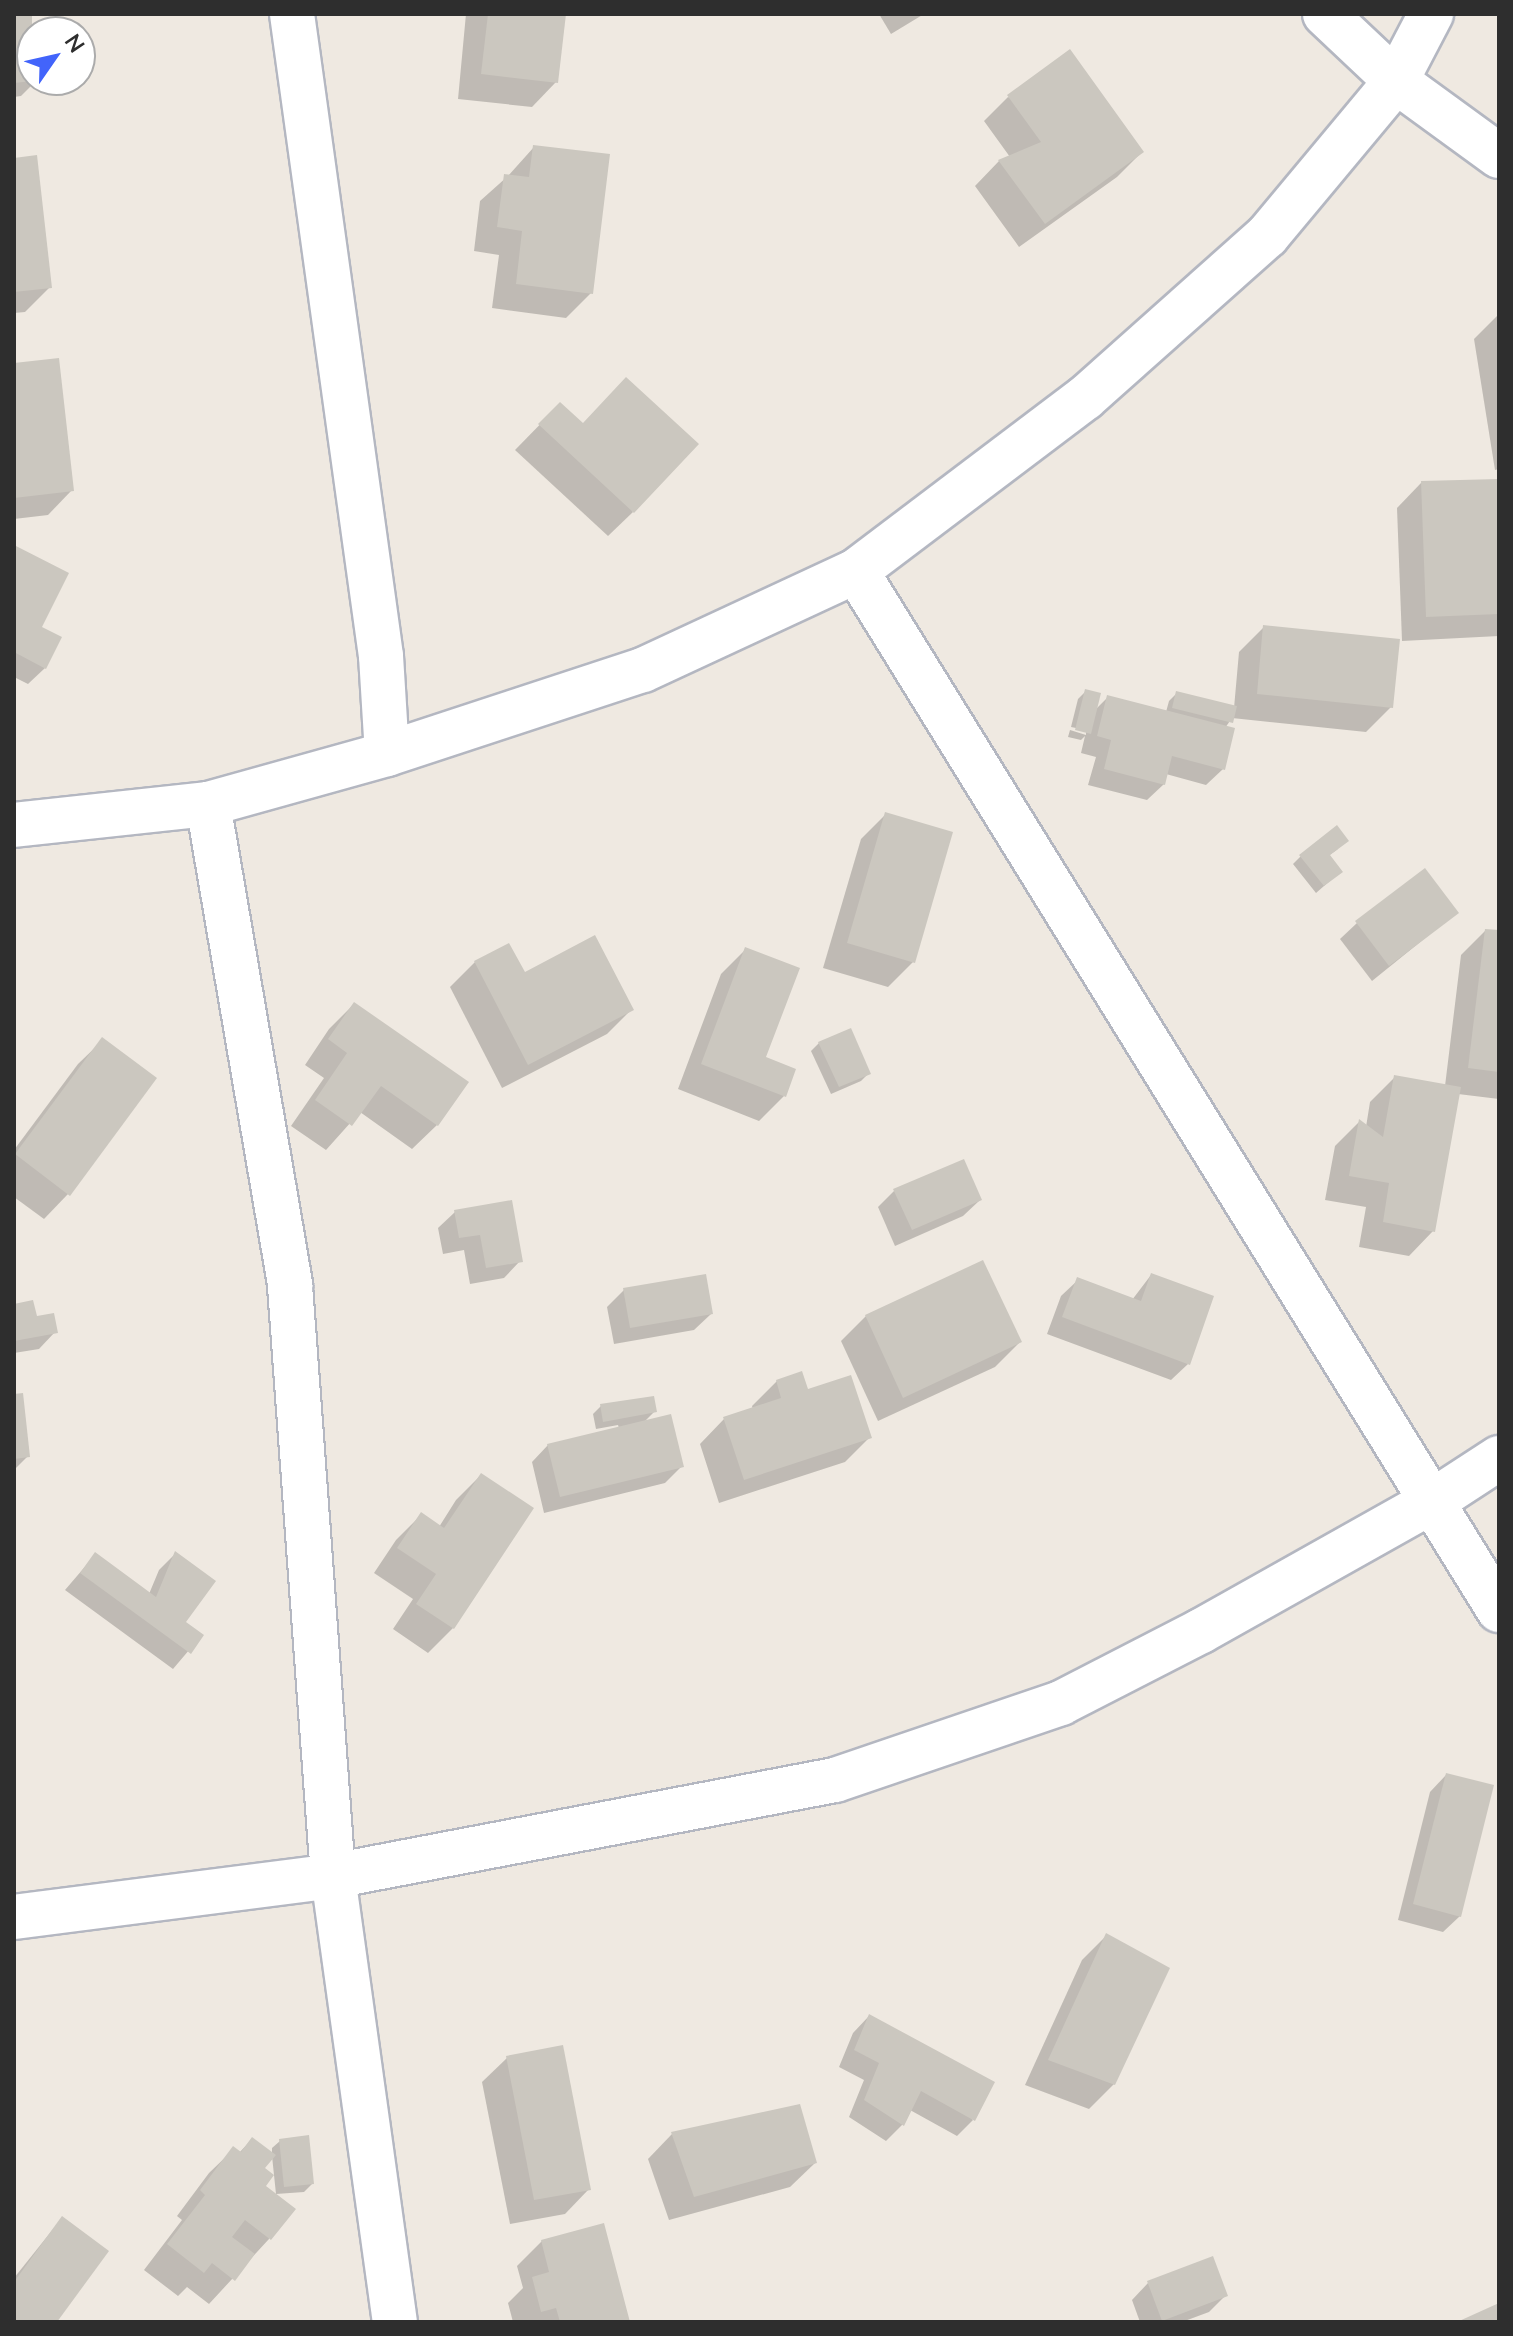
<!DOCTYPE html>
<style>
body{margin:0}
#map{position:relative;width:1513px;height:2336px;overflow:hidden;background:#efe9e1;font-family:"Nunito Sans",sans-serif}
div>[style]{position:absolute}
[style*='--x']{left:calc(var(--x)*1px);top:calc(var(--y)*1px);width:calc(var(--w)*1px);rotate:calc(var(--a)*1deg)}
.shadow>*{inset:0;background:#0003}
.building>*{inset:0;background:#cbc7bf}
.roads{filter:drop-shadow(2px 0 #b4b7c1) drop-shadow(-2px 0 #b4b7c1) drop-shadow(0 2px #b4b7c1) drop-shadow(0 -2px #b4b7c1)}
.minor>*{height:44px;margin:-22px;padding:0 22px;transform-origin:22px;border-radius:22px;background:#fff}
span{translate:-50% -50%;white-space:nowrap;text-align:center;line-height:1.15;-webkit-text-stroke:8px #fff;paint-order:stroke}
.frame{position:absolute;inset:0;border:16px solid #2e2e2e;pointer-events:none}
.north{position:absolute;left:16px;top:16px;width:80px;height:80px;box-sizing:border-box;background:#fff;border:2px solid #ababab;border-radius:50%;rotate:56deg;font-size:22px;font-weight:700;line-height:32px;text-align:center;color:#2e2e2e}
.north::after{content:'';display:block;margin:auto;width:28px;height:36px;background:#4264fb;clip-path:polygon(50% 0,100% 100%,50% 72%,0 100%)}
</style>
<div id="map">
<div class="shadow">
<div style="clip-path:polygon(14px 14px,30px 14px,32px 80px,37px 80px,21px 96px,14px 97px)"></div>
<div style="clip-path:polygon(466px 14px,564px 14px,556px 82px,532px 107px,458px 99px)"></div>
<div style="clip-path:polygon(879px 14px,924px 14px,891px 34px)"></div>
<div style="clip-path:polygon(1008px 97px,1142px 152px,1117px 177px,1019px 247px,975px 186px,999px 161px,1010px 157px,984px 121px)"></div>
<div style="clip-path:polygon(534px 147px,591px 293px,566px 318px,492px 308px,499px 255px,474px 251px,480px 201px,508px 176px)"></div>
<div style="clip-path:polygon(14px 160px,50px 287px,25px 312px,14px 313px)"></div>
<div style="clip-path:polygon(1499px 314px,1499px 469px,1495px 470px,1474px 339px)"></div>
<div style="clip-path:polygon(14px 365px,72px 490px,48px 515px,14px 519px)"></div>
<div style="clip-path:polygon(560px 404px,582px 425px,633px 512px,608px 536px,515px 450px)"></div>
<div style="clip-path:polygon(1499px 481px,1499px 636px,1402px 641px,1397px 508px,1421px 483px)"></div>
<div style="clip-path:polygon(14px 548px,40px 628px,45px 668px,28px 684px,14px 677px)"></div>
<div style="clip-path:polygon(1264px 627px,1391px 707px,1366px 732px,1232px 718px,1225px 728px,1223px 769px,1206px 785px,1166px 774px,1164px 784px,1147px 800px,1088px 785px,1096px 757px,1081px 753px,1085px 736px,1081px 740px,1068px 737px,1070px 730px,1086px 735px,1086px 730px,1071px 727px,1078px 699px,1086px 691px,1095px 710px,1108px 697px,1166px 712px,1169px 701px,1177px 693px,1234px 708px,1239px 652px)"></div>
<div style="clip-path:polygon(885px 815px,913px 962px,888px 987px,823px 968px,861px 839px)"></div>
<div style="clip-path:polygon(1338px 849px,1328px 856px,1332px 879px,1316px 893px,1293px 864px,1301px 856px)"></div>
<div style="clip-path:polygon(1456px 913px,1372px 981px,1340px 939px,1357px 923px)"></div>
<div style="clip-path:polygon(1485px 931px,1499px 932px,1499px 1099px,1458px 1094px,1433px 1231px,1409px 1256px,1359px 1247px,1366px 1207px,1325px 1200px,1335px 1146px,1359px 1122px,1366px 1127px,1370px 1102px,1395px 1077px,1445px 1086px,1461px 955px)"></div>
<div style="clip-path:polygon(746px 949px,763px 1058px,784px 1096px,759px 1121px,678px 1089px,721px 974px)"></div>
<div style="clip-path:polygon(475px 962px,524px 974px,632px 1009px,607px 1034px,502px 1088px,450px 987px)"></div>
<div style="clip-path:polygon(354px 1004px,437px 1125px,412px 1149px,360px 1112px,326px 1150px,291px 1126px,324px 1078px,305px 1065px,329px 1029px)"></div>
<div style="clip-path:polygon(103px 1040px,68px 1194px,44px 1219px,14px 1197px,14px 1150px,78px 1064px)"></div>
<div style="clip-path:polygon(819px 1043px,869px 1073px,861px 1081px,831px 1094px,811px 1051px)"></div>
<div style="clip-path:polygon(895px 1190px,980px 1200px,963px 1216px,895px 1246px,878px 1207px)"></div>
<div style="clip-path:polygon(455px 1212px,520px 1261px,504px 1278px,470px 1284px,464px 1250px,443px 1254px,438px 1228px)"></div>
<div style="clip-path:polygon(1151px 1275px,1188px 1364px,1171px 1380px,1047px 1334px,1061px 1296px,1078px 1280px,1132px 1300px)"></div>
<div style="clip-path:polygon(624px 1290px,711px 1314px,694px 1330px,614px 1344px,607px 1307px)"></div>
<div style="clip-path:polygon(14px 1306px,55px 1332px,39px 1349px,14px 1353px)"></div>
<div style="clip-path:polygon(866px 1316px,1020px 1342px,995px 1367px,878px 1421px,841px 1341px)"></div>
<div style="clip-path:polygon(777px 1381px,807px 1392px,870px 1437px,845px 1462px,719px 1503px,700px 1444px,724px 1419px,753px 1410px,752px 1406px)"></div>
<div style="clip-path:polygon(14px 1396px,28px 1456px,14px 1470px)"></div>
<div style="clip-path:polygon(601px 1406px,654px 1412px,644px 1422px,681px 1467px,665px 1483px,544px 1513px,532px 1462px,548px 1445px,619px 1428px,618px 1425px,596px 1429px,593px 1414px)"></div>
<div style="clip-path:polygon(481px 1475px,453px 1628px,428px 1653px,393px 1629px,413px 1599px,374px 1573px,396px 1540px,421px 1515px,439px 1527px,456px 1500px)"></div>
<div style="clip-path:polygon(175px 1554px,183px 1623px,201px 1636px,173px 1669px,65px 1590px,95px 1555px,149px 1594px,159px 1570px)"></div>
<div style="clip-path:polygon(1446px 1775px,1460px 1916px,1443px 1932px,1398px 1920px,1430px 1792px)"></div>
<div style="clip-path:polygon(1107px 1935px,1114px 2084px,1089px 2109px,1025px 2085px,1082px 1960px)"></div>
<div style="clip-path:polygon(869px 2016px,973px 2120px,957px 2136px,910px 2110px,903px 2124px,886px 2141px,849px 2117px,864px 2080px,839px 2067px,853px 2033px)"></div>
<div style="clip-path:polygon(507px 2058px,589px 2189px,565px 2214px,510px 2224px,482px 2082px)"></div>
<div style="clip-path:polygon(672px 2134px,815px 2163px,790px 2187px,669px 2220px,648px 2159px)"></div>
<div style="clip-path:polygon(252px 2139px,272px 2154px,272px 2148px,280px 2141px,312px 2184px,304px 2192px,276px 2194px,272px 2156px,262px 2169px,269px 2239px,209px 2304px,187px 2287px,178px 2296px,144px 2270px,182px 2220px,177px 2216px,209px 2173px,234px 2149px,239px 2153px)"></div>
<div style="clip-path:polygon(62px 2218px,54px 2322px,14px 2322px,14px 2278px)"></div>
<div style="clip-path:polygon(542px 2241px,628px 2322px,513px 2322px,508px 2303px,523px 2288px,517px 2266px)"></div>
<div style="clip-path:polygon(1148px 2283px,1226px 2295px,1209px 2312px,1182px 2322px,1140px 2322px,1132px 2300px)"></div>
</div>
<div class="building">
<div style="clip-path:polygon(14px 14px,32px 14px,32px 81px,14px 83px)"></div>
<div style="clip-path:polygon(488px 14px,566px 14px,558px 83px,481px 74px)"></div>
<div style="clip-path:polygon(1070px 49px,1144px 152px,1045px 224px,998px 160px,1041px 142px,1007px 95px)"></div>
<div style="clip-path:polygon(533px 145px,610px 154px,593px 294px,516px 284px,522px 231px,497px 227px,504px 174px,529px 177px)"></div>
<div style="clip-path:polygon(37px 155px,52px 288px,14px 292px,14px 158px)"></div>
<div style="clip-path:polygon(59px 358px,74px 491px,14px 498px,14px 363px)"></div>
<div style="clip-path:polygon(626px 377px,699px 444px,634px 513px,538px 424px,560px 402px,583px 423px)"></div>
<div style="clip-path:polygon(1499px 479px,1499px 614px,1426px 617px,1421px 481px)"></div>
<div style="clip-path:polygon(14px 545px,69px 573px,42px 627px,62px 637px,46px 669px,14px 652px)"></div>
<div style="clip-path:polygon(1263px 625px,1400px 639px,1393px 708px,1257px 694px)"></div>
<div style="clip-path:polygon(1085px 689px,1101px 693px,1091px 734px,1075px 730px)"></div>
<div style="clip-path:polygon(1176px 691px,1237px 706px,1233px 723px,1172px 708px)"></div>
<div style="clip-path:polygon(1107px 695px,1235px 728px,1225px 770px,1172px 756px,1165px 785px,1104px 769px,1111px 740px,1097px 736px)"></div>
<div style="clip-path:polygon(885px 812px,953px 832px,915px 963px,847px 943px)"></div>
<div style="clip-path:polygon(1337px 825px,1349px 841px,1330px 855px,1343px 872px,1324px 886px,1299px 855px)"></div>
<div style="clip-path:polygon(1425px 868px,1459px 913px,1389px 966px,1355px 921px)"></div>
<div style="clip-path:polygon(1485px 929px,1499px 930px,1499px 1072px,1468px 1068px)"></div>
<div style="clip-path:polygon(595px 935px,634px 1010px,528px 1065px,474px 961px,509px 943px,525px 972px)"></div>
<div style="clip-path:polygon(745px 947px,800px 968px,766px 1057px,796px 1069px,786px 1097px,701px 1064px)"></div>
<div style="clip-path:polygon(354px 1002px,469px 1082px,438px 1126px,381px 1086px,352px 1126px,315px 1100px,347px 1053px,328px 1039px)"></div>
<div style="clip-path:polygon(851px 1028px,871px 1074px,839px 1087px,818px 1042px)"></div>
<div style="clip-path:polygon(102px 1037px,157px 1078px,70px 1196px,15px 1154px)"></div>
<div style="clip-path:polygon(1394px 1075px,1461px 1087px,1435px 1232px,1383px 1222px,1389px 1183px,1349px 1176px,1359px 1119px,1383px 1137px)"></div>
<div style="clip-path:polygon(964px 1159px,982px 1200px,912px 1230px,893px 1189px)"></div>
<div style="clip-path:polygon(512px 1200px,523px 1262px,486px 1268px,480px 1235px,459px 1238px,454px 1210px)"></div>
<div style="clip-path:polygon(983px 1260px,1022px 1342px,903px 1398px,865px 1315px)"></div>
<div style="clip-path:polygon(1151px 1273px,1214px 1296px,1190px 1365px,1062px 1317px,1077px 1277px,1141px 1301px)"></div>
<div style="clip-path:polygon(706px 1274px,713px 1314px,630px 1328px,623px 1288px)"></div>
<div style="clip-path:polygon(33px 1300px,37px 1316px,54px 1313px,58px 1333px,14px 1341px,14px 1304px)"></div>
<div style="clip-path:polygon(802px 1371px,808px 1389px,851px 1375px,872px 1438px,744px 1480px,723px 1417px,781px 1398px,776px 1380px)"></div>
<div style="clip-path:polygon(23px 1393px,30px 1457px,14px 1459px,14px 1394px)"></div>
<div style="clip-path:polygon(654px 1396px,657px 1412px,603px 1422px,600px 1404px)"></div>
<div style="clip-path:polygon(671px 1414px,684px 1467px,560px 1497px,547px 1444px)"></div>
<div style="clip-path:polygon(481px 1473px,534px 1508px,454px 1629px,416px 1604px,436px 1574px,397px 1548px,421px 1512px,444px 1528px)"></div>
<div style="clip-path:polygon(175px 1551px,216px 1581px,186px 1622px,204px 1635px,191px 1654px,80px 1573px,95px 1552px,156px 1597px)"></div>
<div style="clip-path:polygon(1446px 1773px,1494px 1785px,1461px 1917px,1413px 1904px)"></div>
<div style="clip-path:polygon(1106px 1933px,1170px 1968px,1115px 2085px,1048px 2060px)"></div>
<div style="clip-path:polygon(869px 2014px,995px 2082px,975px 2121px,921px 2091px,904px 2126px,864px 2100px,879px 2063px,854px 2050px)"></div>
<div style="clip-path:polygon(563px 2045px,591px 2190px,534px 2200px,506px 2056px)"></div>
<div style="clip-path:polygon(800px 2104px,817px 2163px,694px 2197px,671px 2132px)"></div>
<div style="clip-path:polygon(309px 2135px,314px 2184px,284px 2187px,279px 2139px)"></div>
<div style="clip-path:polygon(252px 2137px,276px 2155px,265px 2168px,274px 2175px,266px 2186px,296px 2209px,271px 2240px,245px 2220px,232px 2237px,255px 2254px,235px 2281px,212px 2263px,204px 2273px,167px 2244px,205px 2195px,200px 2190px,233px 2146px,241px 2152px)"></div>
<div style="clip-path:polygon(62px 2216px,109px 2251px,57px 2322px,14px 2322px,14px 2282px)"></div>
<div style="clip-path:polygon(604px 2223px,630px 2322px,560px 2322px,556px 2308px,541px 2312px,532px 2277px,549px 2272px,541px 2240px)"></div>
<div style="clip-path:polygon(1213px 2256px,1228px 2296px,1162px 2321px,1147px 2281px)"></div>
<div style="clip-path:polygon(1499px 2303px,1499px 2322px,1457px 2322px)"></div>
</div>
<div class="roads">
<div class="minor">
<div style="--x:292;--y:14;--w:648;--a:82.11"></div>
<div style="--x:381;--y:656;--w:98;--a:86.5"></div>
<div style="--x:1325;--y:14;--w:98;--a:43.3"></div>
<div style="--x:1396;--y:81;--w:127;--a:36.1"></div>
<div style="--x:856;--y:571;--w:1222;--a:58.25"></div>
<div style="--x:208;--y:804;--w:489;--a:80.3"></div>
<div style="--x:290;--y:1286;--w:592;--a:85.83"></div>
<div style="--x:333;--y:1876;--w:450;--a:82.1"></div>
<div style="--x:14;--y:825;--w:195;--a:-6.2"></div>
<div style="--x:208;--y:804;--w:186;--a:-15.6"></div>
<div style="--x:387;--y:754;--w:269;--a:-18.2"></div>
<div style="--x:643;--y:670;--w:235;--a:-24.9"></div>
<div style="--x:856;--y:571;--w:287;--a:-37.1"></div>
<div style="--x:1085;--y:398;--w:244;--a:-41.7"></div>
<div style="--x:1267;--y:236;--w:202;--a:-50.2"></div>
<div style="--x:1396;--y:81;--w:76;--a:-62.4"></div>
<div style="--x:14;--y:1917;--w:322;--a:-7.3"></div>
<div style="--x:333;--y:1876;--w:511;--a:-10.83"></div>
<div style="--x:835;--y:1780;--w:239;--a:-18.8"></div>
<div style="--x:1061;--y:1703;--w:157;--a:-27.2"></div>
<div style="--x:1201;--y:1631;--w:266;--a:-29.3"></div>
<div style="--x:1433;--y:1501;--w:79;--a:-33.1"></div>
</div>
</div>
<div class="frame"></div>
<div class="north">N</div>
</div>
